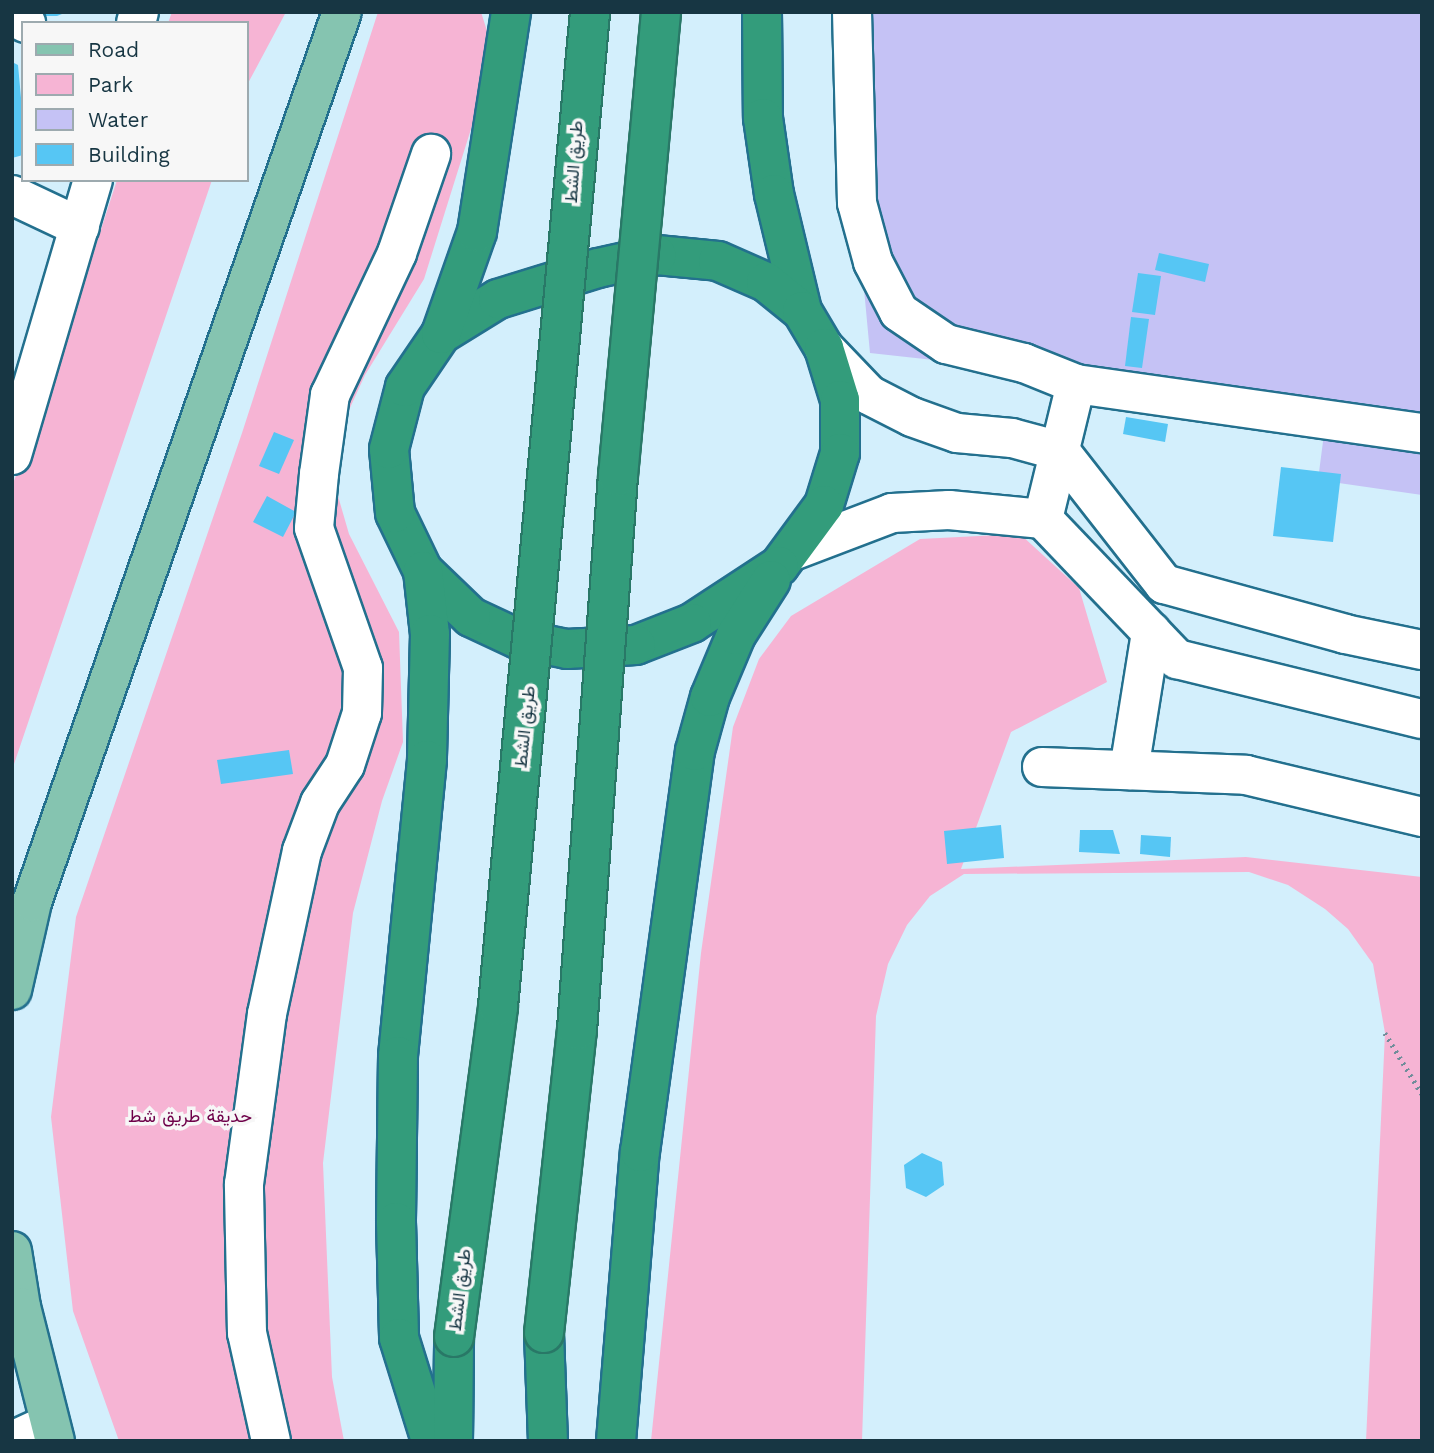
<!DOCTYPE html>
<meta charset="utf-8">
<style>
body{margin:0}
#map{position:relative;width:1434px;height:1453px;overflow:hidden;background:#d3effc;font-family:"Work Sans",Vazirmatn,sans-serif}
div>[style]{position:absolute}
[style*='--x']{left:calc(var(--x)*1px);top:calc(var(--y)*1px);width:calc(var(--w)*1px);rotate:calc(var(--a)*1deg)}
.green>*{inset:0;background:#f6b4d4}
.water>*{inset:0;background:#c5c2f5}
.building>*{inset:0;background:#56c6f4}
.path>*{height:4.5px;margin-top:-2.25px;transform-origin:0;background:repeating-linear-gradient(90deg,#708d9a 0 2px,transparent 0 7px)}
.roads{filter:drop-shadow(2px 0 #23708e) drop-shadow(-2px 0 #23708e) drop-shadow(0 2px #23708e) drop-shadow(0 -2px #23708e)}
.minor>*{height:38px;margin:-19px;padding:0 19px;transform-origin:19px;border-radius:19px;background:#fff}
.major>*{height:38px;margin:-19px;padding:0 19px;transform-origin:19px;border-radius:19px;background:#85c4b0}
.highway>*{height:38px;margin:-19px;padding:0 19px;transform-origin:19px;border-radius:19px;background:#339c7b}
.bridges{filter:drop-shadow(2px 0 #297867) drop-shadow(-2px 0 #297867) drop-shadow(0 2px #297867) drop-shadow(0 -2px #297867)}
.highway-bridge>*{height:38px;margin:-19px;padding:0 19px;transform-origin:19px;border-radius:19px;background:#339c7b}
span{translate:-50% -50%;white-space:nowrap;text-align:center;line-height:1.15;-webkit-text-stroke:7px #f7f7f7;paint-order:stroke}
.street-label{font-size:18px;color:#173643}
.park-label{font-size:18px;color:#6e0049}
.frame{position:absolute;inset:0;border:14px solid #173643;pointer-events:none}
.legend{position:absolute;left:21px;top:21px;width:228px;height:161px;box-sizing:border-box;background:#f7f7f7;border:2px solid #9daaaf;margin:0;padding:9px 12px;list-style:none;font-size:21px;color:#173643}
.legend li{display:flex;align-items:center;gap:14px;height:35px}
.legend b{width:35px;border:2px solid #9daaaf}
</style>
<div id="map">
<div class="green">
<div style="clip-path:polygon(172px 12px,286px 12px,247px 85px,247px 23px,168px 23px)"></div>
<div style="clip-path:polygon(378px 12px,481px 12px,488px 34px,476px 113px,424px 279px,365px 375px,327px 458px,349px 534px,399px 632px,403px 742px,382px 801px,353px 913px,323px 1163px,332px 1377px,344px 1441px,119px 1441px,73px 1311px,51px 1117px,76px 917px,242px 433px)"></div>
<div style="clip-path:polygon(117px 180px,212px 180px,12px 770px,12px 486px,51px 384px)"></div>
<div style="clip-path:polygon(1020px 534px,1079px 588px,1107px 682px,1011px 732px,961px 869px,1246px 857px,1422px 877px,1422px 1441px,1366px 1441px,1385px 1033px,1373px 964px,1348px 929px,1325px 909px,1288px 885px,1249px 872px,964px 874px,930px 896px,907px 925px,888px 964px,876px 1016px,862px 1441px,651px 1441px,701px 953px,733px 727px,759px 659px,791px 616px,920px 539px)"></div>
</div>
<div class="water">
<div style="clip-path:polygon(838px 12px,1422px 12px,1422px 495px,1318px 480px,1328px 403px,870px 353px)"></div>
</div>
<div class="building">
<div style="clip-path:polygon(28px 12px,67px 12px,57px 16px,29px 16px)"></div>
<div style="clip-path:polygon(12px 62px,18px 65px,23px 120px,23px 155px,12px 158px)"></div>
<div style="clip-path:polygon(1159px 253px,1209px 264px,1205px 282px,1155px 270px)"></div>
<div style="clip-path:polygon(1138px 273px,1161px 276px,1155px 315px,1132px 312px)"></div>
<div style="clip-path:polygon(1131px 317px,1149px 319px,1142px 368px,1125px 366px)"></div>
<div style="clip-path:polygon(1126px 417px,1168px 424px,1165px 442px,1123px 434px)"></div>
<div style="clip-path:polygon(274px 432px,294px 440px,279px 474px,259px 466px)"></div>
<div style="clip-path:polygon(1281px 467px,1341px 474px,1333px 542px,1273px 536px)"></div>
<div style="clip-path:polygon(267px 496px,296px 512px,283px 537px,253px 522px)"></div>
<div style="clip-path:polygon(289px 750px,293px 774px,221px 784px,217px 760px)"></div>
<div style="clip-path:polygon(1001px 825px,1004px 858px,947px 864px,944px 831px)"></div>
<div style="clip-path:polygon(1080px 830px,1113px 830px,1120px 854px,1079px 852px)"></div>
<div style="clip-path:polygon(1141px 835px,1171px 837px,1170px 857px,1140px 854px)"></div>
<div style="clip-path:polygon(922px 1153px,942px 1162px,944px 1185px,926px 1197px,906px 1188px,904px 1165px)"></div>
</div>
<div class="path">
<div style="--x:1385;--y:1033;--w:71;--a:58.8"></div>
</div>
<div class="roads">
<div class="minor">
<div style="--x:852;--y:12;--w:191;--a:88.5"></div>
<div style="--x:857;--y:203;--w:61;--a:74.8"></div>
<div style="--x:873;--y:262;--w:56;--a:62.5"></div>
<div style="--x:899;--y:312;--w:57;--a:34.2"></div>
<div style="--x:946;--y:344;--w:80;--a:13.7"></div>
<div style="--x:1024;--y:363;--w:56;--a:22"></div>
<div style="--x:1076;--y:384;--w:349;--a:8.1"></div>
<div style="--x:12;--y:16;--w:16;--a:27"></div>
<div style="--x:136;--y:23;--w:11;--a:-75"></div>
<div style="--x:12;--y:195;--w:75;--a:25.2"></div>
<div style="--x:824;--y:348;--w:65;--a:46.2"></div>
<div style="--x:869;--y:395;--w:48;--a:27.1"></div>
<div style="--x:912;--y:417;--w:48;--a:19.6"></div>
<div style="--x:957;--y:433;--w:55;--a:5.2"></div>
<div style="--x:1012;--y:438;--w:50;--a:15.2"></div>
<div style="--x:1060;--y:451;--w:169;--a:52"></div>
<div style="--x:1164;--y:584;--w:188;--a:15.4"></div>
<div style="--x:1345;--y:634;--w:79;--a:11.7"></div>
<div style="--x:12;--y:455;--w:287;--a:-73.6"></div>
<div style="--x:1043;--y:519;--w:139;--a:-76.3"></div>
<div style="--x:795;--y:550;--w:104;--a:-20.9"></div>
<div style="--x:892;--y:513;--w:57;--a:-3"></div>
<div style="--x:949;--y:510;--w:94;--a:5.5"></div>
<div style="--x:1043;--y:519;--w:194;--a:46.3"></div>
<div style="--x:1177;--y:659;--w:252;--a:13.8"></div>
<div style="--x:1042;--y:767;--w:204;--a:2.2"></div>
<div style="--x:1246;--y:775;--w:181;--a:13.4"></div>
<div style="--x:1129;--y:770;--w:140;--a:-80.9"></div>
<div style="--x:12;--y:1441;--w:40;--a:-25"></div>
<div style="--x:271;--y:1441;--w:111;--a:-102.5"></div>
<div style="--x:247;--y:1333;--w:149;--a:-91.2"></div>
<div style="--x:244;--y:1184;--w:172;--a:-82.3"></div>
<div style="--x:267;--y:1014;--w:167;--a:-77.9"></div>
<div style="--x:302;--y:851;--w:51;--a:-69.4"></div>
<div style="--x:320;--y:803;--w:45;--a:-56.7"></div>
<div style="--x:345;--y:765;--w:55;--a:-71.9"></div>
<div style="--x:362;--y:713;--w:45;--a:-88.7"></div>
<div style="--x:363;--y:668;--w:148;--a:-109.3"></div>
<div style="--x:314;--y:528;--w:54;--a:-84.7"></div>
<div style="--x:319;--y:474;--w:80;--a:-82.1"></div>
<div style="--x:330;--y:395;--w:157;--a:-64.7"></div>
<div style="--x:397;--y:253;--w:105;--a:-71"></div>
</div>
<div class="major">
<div style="--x:12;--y:990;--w:90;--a:-77.2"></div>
<div style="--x:32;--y:902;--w:942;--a:-70.8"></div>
<div style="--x:12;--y:1251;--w:57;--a:80.9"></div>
<div style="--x:21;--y:1307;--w:138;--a:75.8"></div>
</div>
<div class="highway">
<div style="--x:762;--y:12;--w:106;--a:89.5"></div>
<div style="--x:763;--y:118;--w:77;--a:81.8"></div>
<div style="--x:774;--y:194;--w:120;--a:76.5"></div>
<div style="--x:657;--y:255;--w:61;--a:5.6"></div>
<div style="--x:718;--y:261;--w:52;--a:23.6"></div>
<div style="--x:766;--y:282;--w:46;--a:38.9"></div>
<div style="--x:802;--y:311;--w:43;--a:59.3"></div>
<div style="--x:824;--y:348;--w:54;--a:72.9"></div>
<div style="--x:840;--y:400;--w:53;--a:90"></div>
<div style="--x:840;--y:453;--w:54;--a:107.1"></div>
<div style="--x:824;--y:505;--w:76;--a:126.4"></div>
<div style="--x:779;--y:566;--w:104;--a:146.8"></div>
<div style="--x:692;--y:623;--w:60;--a:158.6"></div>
<div style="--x:636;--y:645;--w:69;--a:176.7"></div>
<div style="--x:567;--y:649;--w:50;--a:-168.5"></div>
<div style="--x:518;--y:639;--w:52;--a:-154.9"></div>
<div style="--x:471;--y:617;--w:66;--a:-136.2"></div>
<div style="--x:423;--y:571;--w:64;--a:-115.8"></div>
<div style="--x:395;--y:513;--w:64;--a:-95.4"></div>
<div style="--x:389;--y:449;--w:64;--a:-75.5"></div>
<div style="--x:405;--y:387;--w:64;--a:-55.8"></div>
<div style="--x:441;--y:334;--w:67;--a:-31.6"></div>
<div style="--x:498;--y:299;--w:105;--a:-17.2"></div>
<div style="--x:598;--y:268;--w:60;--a:-12.4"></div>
<div style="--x:441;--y:334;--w:108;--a:-70.6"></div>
<div style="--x:477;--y:232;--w:223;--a:-81.2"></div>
<div style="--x:423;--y:571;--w:63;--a:83.7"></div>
<div style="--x:430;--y:634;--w:126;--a:91.4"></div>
<div style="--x:427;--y:760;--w:297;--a:95.6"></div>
<div style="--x:398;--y:1056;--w:166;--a:90.7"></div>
<div style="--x:396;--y:1222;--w:116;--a:88.5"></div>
<div style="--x:399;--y:1338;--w:108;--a:72.7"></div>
<div style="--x:544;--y:1333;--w:108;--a:87.9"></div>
<div style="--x:453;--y:1441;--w:104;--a:-89.4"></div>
<div style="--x:616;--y:1441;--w:290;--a:-85.3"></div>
<div style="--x:640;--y:1152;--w:405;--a:-82.2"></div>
<div style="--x:695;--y:751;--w:56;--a:-74.5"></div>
<div style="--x:710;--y:697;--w:67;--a:-67.2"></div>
<div style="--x:736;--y:635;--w:65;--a:-57.5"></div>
</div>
</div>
<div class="bridges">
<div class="highway-bridge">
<div style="--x:544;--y:1333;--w:305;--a:-83.8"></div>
<div style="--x:577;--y:1030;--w:556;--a:-85.77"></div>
<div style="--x:618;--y:476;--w:466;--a:-84.7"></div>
<div style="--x:454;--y:1337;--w:334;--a:-82.4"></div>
<div style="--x:498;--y:1006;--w:998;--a:-84.71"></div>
</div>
</div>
<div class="street-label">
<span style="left:574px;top:162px;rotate:-86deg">طريق الشط</span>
<span style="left:525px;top:727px;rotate:-84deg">طريق الشط</span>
<span style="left:460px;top:1290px;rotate:-83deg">طريق الشط</span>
</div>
<div class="park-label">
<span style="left:190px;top:1116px">حديقة طريق شط</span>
</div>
<div class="frame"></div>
<ul class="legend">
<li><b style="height:9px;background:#85c4b0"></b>Road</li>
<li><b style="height:19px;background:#f6b4d4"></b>Park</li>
<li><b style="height:19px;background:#c5c2f5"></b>Water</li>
<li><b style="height:19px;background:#56c6f4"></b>Building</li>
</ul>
</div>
